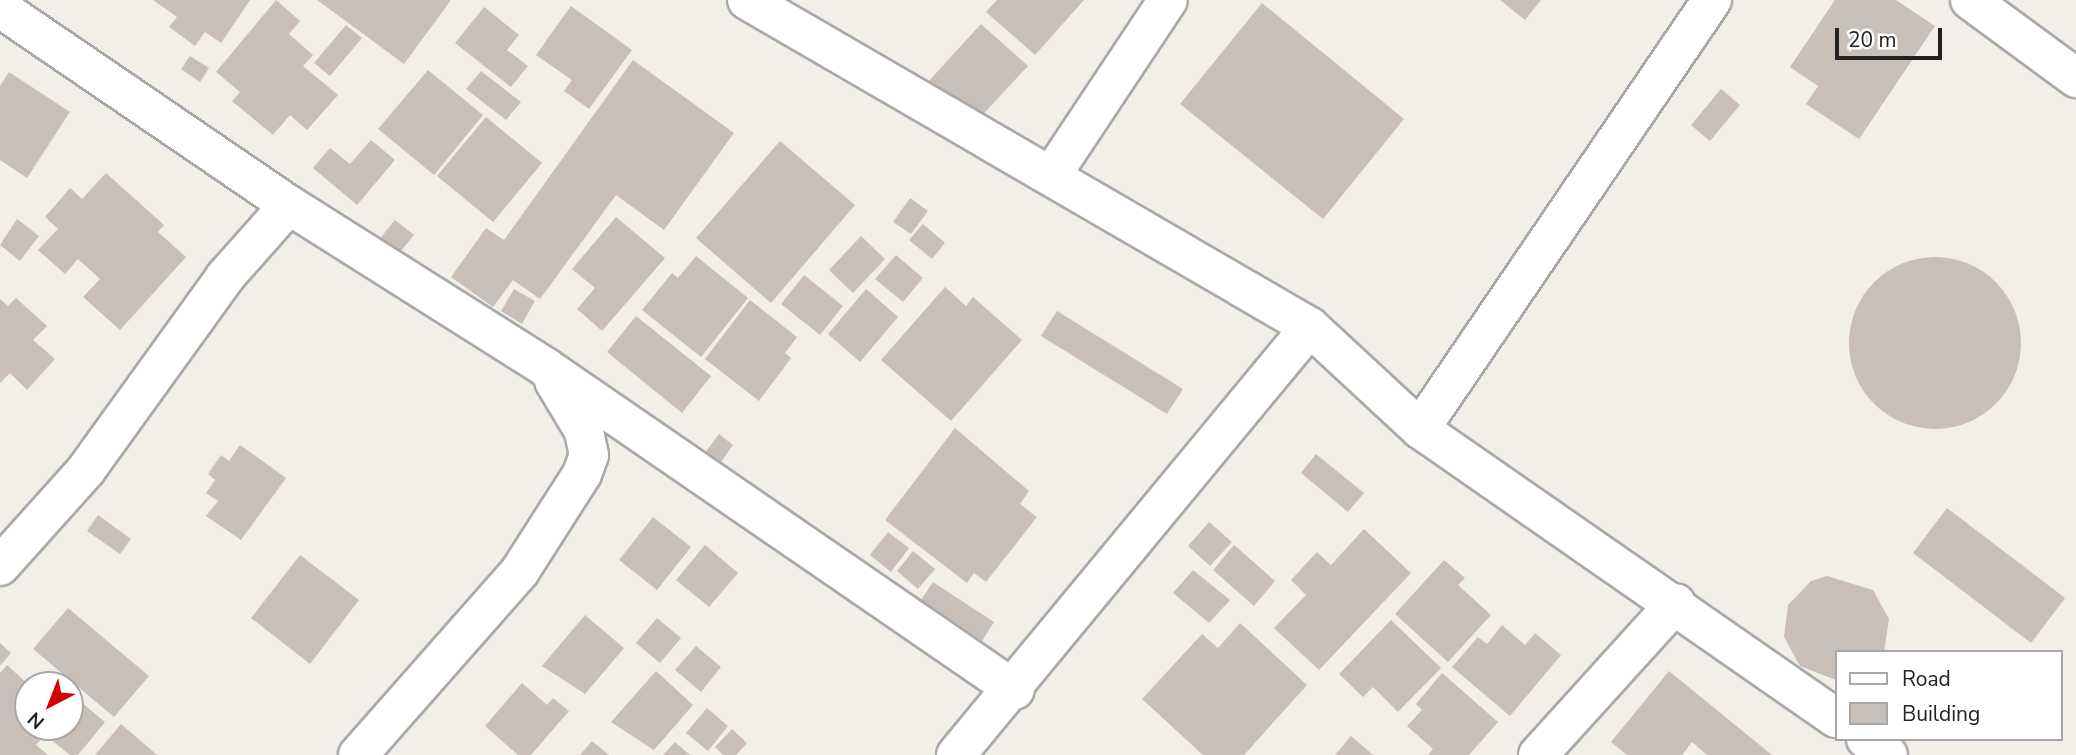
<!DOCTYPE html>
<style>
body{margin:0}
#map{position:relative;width:2076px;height:755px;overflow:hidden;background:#f2efe9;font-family:"Nunito Sans",sans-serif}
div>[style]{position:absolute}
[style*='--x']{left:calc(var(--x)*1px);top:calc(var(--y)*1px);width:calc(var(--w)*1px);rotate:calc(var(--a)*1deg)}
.building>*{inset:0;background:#c7bfb8}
.round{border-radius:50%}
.roads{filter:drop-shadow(2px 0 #a9a9a9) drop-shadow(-2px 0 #a9a9a9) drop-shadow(0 2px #a9a9a9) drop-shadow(0 -2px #a9a9a9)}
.minor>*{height:38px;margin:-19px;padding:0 19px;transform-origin:19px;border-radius:19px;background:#fff}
span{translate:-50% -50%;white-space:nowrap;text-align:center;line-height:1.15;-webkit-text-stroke:5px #fff;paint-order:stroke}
.legend{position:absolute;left:1835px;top:650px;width:228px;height:91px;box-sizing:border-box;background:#fff;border:2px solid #a7a7a7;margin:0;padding:9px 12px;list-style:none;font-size:21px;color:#222}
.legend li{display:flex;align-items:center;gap:14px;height:35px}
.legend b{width:35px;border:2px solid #a7a7a7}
.north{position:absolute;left:14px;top:671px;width:70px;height:70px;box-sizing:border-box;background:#fff;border:2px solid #a7a7a7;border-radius:50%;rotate:222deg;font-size:19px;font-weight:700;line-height:28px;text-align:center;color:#222}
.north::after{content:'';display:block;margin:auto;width:24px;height:32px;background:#d40000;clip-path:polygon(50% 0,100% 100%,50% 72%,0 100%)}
.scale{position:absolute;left:1835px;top:28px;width:107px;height:32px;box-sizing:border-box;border:4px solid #222;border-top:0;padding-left:9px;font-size:21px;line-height:24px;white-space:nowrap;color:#222;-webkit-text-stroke:5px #fff;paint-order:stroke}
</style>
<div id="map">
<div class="building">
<div style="clip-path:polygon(153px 0,250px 0,221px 43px,205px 32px,195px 46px,169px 27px,177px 17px)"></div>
<div style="clip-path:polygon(276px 0,300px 21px,289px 34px,313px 55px,303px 66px,338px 95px,307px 130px,290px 115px,273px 135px,232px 101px,240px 92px,216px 72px)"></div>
<div style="clip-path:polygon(317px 0,451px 0,404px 64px)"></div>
<div style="clip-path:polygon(997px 0,1084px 0,1035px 55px,986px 12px)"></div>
<div style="clip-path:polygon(1500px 0,1541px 0,1525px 20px)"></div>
<div style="clip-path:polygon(1835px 0,1896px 0,1935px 26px,1859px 139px,1806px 104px,1818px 86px,1790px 67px)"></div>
<div style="clip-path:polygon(1262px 3px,1404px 119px,1323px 219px,1180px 104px)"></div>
<div style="clip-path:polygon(571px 6px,632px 50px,589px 109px,564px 91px,572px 80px,536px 55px)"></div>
<div style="clip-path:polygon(484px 7px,519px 35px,507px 50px,528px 66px,511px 87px,455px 43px)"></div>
<div style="clip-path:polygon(981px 24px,1028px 66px,973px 125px,927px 83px)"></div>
<div style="clip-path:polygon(346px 25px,362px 38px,330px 76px,314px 63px)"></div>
<div style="clip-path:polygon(190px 56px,209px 68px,200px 82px,181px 69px)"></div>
<div style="clip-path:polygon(633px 60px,734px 133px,664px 230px,616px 195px,540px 299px,513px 280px,493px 307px,451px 277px,486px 228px,504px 240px)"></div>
<div style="clip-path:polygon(428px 70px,483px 115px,434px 175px,378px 129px)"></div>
<div style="clip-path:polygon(481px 71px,521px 102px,506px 120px,466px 89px)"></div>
<div style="clip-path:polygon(9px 72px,70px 112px,27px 178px,0 160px,0 86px)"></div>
<div style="clip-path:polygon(1721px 89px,1740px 105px,1710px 141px,1691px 125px)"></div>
<div style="clip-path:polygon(486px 117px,542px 163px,493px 222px,437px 176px)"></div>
<div style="clip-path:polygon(371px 140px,395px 160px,357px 205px,313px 168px,330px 148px,350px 164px)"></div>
<div style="clip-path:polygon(780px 141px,855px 205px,771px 303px,696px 238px)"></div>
<div style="clip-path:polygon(106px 173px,164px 225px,158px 232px,186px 257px,120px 330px,83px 297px,100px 279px,78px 259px,65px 274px,38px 250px,58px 229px,45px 217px,70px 188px,82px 199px)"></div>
<div style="clip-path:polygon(910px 198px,928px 211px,911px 234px,893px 222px)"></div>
<div style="clip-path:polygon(616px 217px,665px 258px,602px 331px,577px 309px,595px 288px,572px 269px)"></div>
<div style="clip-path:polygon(17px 219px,39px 236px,20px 261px,0 245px)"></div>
<div style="clip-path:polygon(395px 220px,414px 235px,400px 252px,381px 237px)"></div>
<div style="clip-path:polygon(923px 224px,945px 243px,932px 259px,909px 240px)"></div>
<div style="clip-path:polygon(861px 236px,885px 259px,853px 293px,829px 270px)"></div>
<div style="clip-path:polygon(896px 255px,923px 278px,903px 302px,875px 279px)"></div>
<div style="clip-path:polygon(696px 256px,748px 298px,701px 357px,642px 310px,672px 273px,678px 278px)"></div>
<div class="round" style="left:1849px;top:257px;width:172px;height:172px"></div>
<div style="clip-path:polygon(804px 275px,843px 306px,820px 335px,781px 304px)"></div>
<div style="clip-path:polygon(945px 287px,966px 306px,973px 297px,1022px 340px,951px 421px,881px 360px)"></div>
<div style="clip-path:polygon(514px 289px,535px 301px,522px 324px,501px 311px)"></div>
<div style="clip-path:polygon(866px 289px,898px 317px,860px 362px,828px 334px)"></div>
<div style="clip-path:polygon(16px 298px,47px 326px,33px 340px,55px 359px,27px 390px,10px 373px,0 383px,0 299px,8px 306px)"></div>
<div style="clip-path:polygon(750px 300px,797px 337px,785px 353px,791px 358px,759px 401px,705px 359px)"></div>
<div style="clip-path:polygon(1057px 311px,1183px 389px,1167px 414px,1041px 336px)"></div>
<div style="clip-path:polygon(636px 316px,711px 376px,682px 413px,607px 352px)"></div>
<div style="clip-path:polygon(955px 428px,1029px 491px,1020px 504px,1037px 517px,986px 582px,974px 573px,967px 583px,885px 520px)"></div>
<div style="clip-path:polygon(719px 434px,733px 445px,719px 465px,704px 454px)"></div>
<div style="clip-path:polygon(240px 445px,286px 478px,241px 540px,206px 516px,218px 501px,206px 493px,215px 480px,208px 474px,221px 455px,229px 461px)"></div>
<div style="clip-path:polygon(1316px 454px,1364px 493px,1348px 512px,1301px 473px)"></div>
<div style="clip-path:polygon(1947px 508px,2065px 598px,2031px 643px,1913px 553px)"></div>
<div style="clip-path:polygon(98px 515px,131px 539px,120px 554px,87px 531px)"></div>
<div style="clip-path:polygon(653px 517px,691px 547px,657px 590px,619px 560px)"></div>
<div style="clip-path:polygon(1209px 522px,1232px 542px,1210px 566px,1188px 546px)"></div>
<div style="clip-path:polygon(1364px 529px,1411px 573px,1319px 670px,1274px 628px,1306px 595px,1291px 580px,1317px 552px,1331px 565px)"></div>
<div style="clip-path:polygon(888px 532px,909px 548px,891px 572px,870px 555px)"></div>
<div style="clip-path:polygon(705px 545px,738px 573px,709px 607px,676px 580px)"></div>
<div style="clip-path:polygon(1234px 545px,1275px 581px,1254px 606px,1213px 570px)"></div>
<div style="clip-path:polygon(913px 551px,935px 569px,918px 589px,897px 571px)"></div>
<div style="clip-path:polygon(300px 555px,359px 600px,310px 664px,251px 618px)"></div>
<div style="clip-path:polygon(1444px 560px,1465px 578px,1458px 585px,1491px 615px,1448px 662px,1395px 614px)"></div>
<div style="clip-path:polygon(1193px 570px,1230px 600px,1209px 623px,1173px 593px)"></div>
<div style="clip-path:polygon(1827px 576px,1873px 590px,1889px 619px,1884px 652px,1836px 652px,1836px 680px,1800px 666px,1784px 637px,1788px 605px,1811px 581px)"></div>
<div style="clip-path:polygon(933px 582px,994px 622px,982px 641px,921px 600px)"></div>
<div style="clip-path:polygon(68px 608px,149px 676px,114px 717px,33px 649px)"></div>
<div style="clip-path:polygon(585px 615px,624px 648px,585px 694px,542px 666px)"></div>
<div style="clip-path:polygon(657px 618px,681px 638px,660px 663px,636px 643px)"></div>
<div style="clip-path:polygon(1391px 620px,1441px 668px,1398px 712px,1373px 687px,1363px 697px,1339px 674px)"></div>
<div style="clip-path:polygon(1240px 623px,1307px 685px,1244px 755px,1203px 755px,1142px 699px,1202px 634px,1218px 648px)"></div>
<div style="clip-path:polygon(1502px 625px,1525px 645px,1535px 633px,1561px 655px,1510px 716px,1452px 667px,1478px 637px,1487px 644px)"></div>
<div style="clip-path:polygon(0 643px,11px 653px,0 666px)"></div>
<div style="clip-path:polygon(696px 646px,721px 667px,701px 692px,675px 670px)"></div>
<div style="clip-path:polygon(7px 665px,28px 684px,28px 727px,51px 727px,36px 745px,48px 755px,0 755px,0 673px)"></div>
<div style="clip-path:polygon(656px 671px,693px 705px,654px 750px,611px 722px)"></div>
<div style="clip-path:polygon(1669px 671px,1772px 755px,1707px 755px,1692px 742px,1682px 755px,1627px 755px,1611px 742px)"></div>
<div style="clip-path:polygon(1442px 673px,1498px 722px,1469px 755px,1428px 755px,1433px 749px,1407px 726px,1422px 710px,1416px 704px)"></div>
<div style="clip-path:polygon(522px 683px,547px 705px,553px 698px,569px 711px,531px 755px,518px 755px,485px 726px)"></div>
<div style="clip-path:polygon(81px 702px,105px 722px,78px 755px,70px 755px,50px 739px,60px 727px,70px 727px)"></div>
<div style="clip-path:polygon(707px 708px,728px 726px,708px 751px,686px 733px)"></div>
<div style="clip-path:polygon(121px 724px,157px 755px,95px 755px)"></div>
<div style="clip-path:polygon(732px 729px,747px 743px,736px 755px,723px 755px,715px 747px)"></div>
<div style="clip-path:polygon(1351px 736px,1373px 755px,1335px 755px)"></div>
<div style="clip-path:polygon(592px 741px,609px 755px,580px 755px)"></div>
<div style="clip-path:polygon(675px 742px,690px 755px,663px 755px)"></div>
</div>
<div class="roads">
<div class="minor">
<div style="--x:747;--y:0;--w:651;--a:30.15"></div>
<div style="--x:1310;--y:327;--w:150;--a:42.8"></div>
<div style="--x:1420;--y:429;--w:507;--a:34.79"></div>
<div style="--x:1970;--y:0;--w:132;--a:36.3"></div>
<div style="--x:0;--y:8;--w:350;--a:34.3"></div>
<div style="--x:289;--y:205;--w:303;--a:32.3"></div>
<div style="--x:545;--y:367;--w:570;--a:34.5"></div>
<div style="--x:1051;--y:176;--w:211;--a:-56.4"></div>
<div style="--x:1420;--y:429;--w:519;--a:-55.76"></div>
<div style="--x:0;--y:566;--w:129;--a:-48.1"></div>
<div style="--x:86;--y:470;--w:238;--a:-54.2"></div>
<div style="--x:225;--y:277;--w:96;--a:-48.4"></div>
<div style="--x:1866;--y:739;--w:27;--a:36"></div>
<div style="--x:358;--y:755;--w:245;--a:-48.6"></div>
<div style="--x:520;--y:571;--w:115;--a:-57.4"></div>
<div style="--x:582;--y:474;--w:20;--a:-70"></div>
<div style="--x:589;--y:455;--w:25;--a:-102"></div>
<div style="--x:584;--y:431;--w:58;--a:-121"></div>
<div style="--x:956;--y:755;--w:555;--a:-50.41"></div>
<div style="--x:1538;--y:755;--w:205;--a:-47.8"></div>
</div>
</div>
<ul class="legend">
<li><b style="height:9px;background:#fff"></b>Road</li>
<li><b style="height:19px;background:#c7bfb8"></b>Building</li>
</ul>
<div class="north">N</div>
<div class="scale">20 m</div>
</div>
